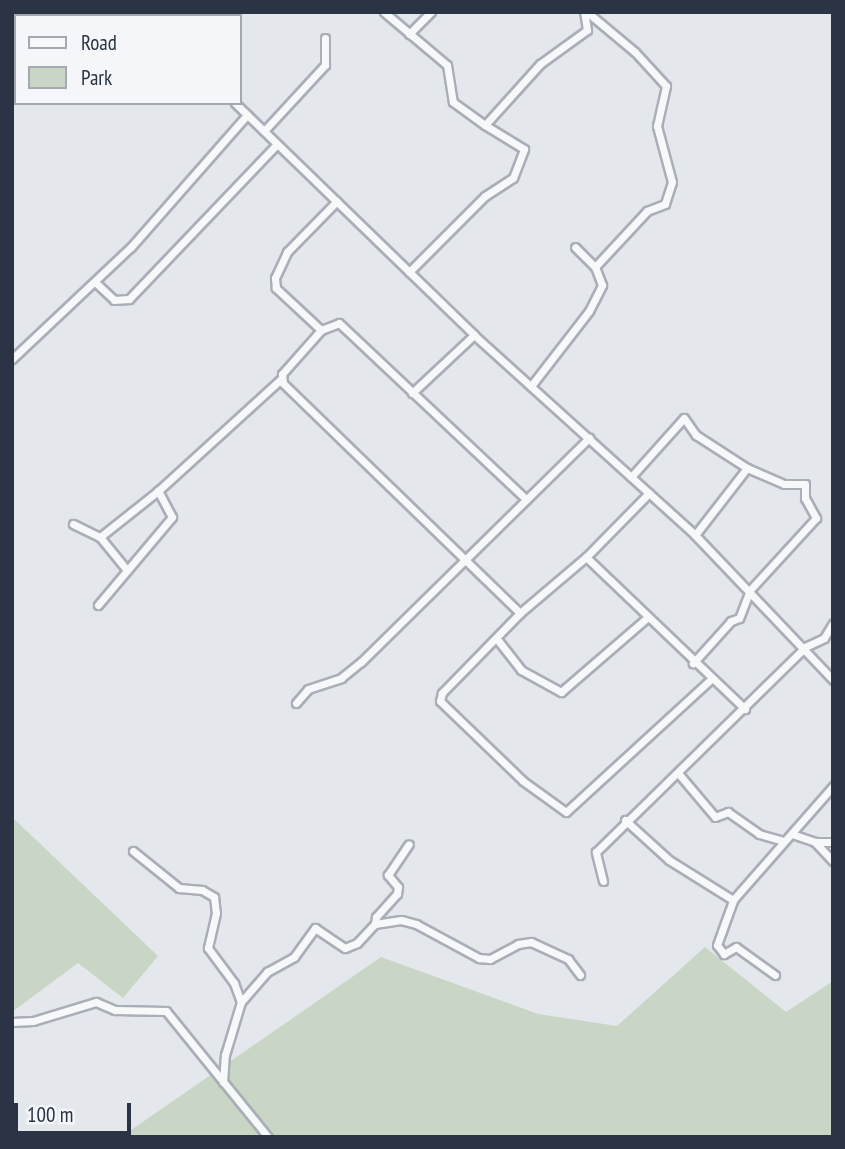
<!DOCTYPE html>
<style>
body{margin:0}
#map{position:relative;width:845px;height:1149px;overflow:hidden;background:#e4e7ec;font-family:"PT Sans Narrow",sans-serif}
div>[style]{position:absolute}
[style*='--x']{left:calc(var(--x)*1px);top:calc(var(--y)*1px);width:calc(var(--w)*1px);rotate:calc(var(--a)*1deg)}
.green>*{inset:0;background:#c9d6c5}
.roads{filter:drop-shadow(2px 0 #a9aeb7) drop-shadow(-2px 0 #a9aeb7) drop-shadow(0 2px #a9aeb7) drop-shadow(0 -2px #a9aeb7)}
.street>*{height:7px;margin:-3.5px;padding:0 3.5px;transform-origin:3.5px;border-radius:3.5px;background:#f7f8fa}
span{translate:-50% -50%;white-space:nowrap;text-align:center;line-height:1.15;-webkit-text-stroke:6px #f4f6f9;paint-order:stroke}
.frame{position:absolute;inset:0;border:14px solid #2b3445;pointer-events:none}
.legend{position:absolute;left:14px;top:14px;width:228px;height:91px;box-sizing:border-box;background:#f4f6f9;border:2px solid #a4a8b1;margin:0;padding:9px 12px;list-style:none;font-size:21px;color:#2b3445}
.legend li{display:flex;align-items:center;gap:14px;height:35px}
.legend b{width:35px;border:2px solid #a4a8b1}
.scale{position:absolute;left:14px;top:1103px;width:117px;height:32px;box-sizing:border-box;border:4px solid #2b3445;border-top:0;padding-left:9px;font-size:21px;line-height:24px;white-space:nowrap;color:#2b3445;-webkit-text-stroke:5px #f4f6f9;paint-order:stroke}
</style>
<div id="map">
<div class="green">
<div style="clip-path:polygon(12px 817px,158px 956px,123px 998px,78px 963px,12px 1012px)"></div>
<div style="clip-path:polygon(705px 947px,786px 1012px,833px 981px,833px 1137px,121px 1137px,381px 957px,538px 1014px,617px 1026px)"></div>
</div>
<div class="roads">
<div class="street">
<div style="--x:135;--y:12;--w:6;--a:45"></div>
<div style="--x:384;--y:12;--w:82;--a:40.1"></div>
<div style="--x:447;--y:65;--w:37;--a:81"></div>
<div style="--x:453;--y:102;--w:39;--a:36"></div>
<div style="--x:485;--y:125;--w:82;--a:-48"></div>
<div style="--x:540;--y:64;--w:58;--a:-35.9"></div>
<div style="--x:587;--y:30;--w:18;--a:-99"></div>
<div style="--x:587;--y:12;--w:62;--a:39.8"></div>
<div style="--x:635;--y:52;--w:46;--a:47.6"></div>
<div style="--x:666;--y:86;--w:41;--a:102.7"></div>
<div style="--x:657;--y:126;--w:58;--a:75"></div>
<div style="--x:672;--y:182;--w:23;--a:108"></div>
<div style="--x:665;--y:204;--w:19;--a:159"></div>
<div style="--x:647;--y:211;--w:76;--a:132.9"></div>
<div style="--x:230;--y:16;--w:5;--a:-53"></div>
<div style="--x:409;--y:34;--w:31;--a:-45"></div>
<div style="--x:235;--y:103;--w:333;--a:44.1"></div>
<div style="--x:474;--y:335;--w:298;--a:42.1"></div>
<div style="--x:695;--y:535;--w:200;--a:46.4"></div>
<div style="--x:264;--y:131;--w:90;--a:-47.3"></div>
<div style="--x:325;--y:65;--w:27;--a:-90"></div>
<div style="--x:409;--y:272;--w:107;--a:-45"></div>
<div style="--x:485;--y:196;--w:33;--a:-33"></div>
<div style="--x:513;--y:178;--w:31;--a:-69"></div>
<div style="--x:524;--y:149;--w:46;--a:-148.4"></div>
<div style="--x:95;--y:282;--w:26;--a:43"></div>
<div style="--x:114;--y:300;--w:15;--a:-4"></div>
<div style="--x:129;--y:299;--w:214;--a:-46.3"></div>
<div style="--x:321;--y:330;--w:62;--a:-137"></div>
<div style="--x:276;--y:288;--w:10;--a:-96"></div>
<div style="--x:275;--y:278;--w:29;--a:-65"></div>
<div style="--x:287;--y:252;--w:71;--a:-45.6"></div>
<div style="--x:12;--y:359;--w:163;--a:-43.3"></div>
<div style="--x:131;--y:247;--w:176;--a:-48.7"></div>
<div style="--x:531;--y:386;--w:95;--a:-52.3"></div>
<div style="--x:589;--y:311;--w:29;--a:-63"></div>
<div style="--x:602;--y:285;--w:19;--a:-111"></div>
<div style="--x:595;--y:267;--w:28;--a:-135"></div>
<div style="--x:412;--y:393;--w:85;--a:-43.1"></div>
<div style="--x:631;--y:477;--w:79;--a:-48.1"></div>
<div style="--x:684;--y:418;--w:21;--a:55"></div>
<div style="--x:696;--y:435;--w:61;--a:32.9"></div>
<div style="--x:747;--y:468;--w:40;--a:23.4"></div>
<div style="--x:784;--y:484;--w:21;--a:0"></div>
<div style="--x:805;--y:484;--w:14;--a:90"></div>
<div style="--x:805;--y:498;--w:23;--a:61"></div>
<div style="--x:816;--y:518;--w:98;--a:132.5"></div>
<div style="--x:750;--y:590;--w:30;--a:111"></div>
<div style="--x:739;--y:618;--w:9;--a:159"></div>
<div style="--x:731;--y:621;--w:57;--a:132.1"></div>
<div style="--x:649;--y:493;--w:90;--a:134.5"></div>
<div style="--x:586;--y:557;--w:87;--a:139.7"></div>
<div style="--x:520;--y:613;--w:112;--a:134.3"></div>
<div style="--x:442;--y:693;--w:8;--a:104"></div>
<div style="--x:440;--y:701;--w:115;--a:43.9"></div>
<div style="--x:523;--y:781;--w:53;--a:35.8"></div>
<div style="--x:566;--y:812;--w:195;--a:-42.5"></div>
<div style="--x:73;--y:524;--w:30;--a:26"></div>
<div style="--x:100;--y:537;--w:41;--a:50.9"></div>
<div style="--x:695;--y:535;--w:85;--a:-52.2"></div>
<div style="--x:100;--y:537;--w:74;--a:-38.4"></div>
<div style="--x:586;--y:557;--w:220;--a:43.7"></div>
<div style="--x:98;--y:605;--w:115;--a:-49.9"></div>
<div style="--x:172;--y:517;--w:30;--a:-118"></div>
<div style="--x:158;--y:491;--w:166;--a:-42.3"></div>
<div style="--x:520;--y:613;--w:330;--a:-135.9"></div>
<div style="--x:283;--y:383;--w:9;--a:-96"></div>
<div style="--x:282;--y:374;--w:59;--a:-48.4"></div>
<div style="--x:321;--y:330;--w:19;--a:-21"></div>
<div style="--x:339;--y:323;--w:257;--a:43.3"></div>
<div style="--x:497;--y:639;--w:39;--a:52"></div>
<div style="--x:521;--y:670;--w:46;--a:28.8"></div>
<div style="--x:561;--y:692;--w:115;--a:-40.8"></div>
<div style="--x:296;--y:703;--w:18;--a:-49"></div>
<div style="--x:308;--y:689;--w:35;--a:-18"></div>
<div style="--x:341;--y:678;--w:26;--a:-39"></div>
<div style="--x:361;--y:662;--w:320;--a:-44.5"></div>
<div style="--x:678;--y:773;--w:57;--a:49.9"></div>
<div style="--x:715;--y:817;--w:14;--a:-21"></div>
<div style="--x:728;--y:812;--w:38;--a:35"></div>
<div style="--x:759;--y:834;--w:26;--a:16"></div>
<div style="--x:625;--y:820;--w:59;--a:42.3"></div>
<div style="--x:669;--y:860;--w:75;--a:32"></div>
<div style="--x:792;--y:834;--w:24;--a:19"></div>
<div style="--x:815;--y:842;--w:26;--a:47"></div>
<div style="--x:816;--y:842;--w:17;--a:0"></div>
<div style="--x:133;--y:851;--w:59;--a:38.8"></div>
<div style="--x:179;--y:888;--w:23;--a:5"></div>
<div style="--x:202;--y:890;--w:14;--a:30"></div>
<div style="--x:214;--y:897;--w:16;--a:83"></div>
<div style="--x:216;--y:913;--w:36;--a:103"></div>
<div style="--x:208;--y:948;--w:44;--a:53.4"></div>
<div style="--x:234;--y:983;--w:20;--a:70"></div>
<div style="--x:603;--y:881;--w:30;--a:-104"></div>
<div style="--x:596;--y:852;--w:293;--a:-44.4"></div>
<div style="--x:805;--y:647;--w:21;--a:-25"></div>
<div style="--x:824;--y:638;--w:17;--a:-59"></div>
<div style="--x:375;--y:924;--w:7;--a:-82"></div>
<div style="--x:376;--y:917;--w:31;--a:-48"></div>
<div style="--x:397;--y:894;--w:7;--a:-82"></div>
<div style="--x:398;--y:887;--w:16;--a:-130"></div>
<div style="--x:388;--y:875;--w:37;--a:-56"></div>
<div style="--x:775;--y:975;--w:48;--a:-144.3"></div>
<div style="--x:736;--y:947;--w:14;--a:150"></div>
<div style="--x:724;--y:954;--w:11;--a:-128"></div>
<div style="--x:717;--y:945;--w:15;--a:-70"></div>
<div style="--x:722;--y:931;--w:33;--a:-70"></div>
<div style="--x:733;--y:900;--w:152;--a:-48.7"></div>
<div style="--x:12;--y:1022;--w:21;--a:-3"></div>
<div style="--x:33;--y:1021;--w:66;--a:-16.8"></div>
<div style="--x:96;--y:1002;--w:21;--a:23"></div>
<div style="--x:115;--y:1010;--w:51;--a:1.1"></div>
<div style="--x:166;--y:1011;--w:162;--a:51"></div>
<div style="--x:223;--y:1082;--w:27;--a:-86"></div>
<div style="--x:225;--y:1055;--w:55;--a:-73.2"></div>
<div style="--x:241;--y:1002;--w:40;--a:-49"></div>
<div style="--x:267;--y:972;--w:31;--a:-29"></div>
<div style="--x:294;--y:957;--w:36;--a:-54"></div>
<div style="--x:315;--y:928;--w:36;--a:34"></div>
<div style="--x:345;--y:948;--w:13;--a:-23"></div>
<div style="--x:357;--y:943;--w:26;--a:-47"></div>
<div style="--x:375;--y:924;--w:26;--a:-9"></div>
<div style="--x:401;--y:920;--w:16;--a:15"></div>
<div style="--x:416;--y:924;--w:72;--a:28.4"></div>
<div style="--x:479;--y:958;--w:11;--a:5"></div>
<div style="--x:490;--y:959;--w:32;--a:-28"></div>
<div style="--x:518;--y:944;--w:13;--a:-9"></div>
<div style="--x:531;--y:942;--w:41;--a:24.7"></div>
<div style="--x:568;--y:959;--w:20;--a:53"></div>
</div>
</div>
<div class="frame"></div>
<ul class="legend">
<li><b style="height:9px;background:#f7f8fa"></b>Road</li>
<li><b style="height:19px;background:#c9d6c5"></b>Park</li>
</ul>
<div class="scale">100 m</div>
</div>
